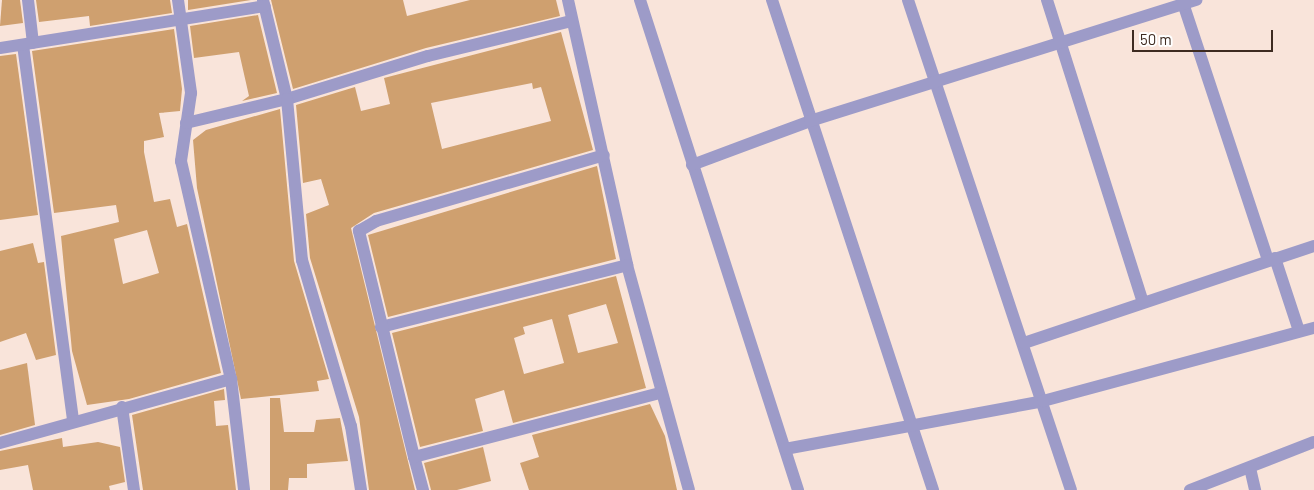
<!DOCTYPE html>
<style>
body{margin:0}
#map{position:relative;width:1314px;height:490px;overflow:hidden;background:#f9e4da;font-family:Barlow,sans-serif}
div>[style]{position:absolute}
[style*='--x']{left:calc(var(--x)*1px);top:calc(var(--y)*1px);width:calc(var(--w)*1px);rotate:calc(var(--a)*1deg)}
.building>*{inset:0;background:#cfa06f}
.street>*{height:12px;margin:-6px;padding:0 6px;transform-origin:6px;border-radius:6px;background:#9d9bc8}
span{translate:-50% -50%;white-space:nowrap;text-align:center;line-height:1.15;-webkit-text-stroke:4px #fff;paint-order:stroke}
.scale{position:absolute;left:1132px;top:30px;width:141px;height:22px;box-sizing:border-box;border:2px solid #3e2b21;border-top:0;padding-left:6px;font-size:15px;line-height:18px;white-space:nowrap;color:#3e2b21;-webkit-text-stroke:4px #fff;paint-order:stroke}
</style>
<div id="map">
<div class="building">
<div style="clip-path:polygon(2px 0,20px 0,23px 23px,0 26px)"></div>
<div style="clip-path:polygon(36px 0,170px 0,172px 13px,90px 26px,89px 16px,39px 22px)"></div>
<div style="clip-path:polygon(188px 0,251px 0,188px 10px)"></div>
<div style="clip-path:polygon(271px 0,403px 0,407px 16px,470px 0,556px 0,560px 16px,426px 48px,293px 89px)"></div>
<div style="clip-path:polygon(258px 15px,277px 93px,242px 101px,249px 96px,239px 52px,194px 58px,190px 26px)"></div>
<div style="clip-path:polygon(evenodd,174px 29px,182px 89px,180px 111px,159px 113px,164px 137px,144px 141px,144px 152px,154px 202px,170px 199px,177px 227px,187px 224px,221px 373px,129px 399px,87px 405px,72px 351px,61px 236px,119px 222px,116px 205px,54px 213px,32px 51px,174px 29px,147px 230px,159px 273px,123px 284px,114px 239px,147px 230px)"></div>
<div style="clip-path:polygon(evenodd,561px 32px,593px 150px,374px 213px,351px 228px,415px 490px,369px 490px,359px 417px,310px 258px,306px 214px,329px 205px,321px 179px,303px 183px,296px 105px,355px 87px,361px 111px,390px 104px,384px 78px,561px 32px,532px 83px,533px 89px,541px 87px,551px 121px,442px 149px,431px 103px,532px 83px)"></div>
<div style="clip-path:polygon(16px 54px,38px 215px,0 220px,0 56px)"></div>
<div style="clip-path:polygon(280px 109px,294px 261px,329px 379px,317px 381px,319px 391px,241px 399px,197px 188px,193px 140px,206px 130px)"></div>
<div style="clip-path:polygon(597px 166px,616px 259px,388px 317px,368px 235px)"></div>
<div style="clip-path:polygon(33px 243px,38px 263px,44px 262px,56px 355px,36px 360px,26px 333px,0 342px,0 251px)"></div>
<div style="clip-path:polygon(evenodd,616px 276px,646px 388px,513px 423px,504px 390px,475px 399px,483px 431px,420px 447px,392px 333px,616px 276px,606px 304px,618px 343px,578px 353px,568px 315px,606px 304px,616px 276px,552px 319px,564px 363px,524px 374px,514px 338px,525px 334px,523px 327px,552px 319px)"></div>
<div style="clip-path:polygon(27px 363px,35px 425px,0 435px,0 370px)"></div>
<div style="clip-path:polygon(224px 389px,225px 400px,214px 401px,216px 426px,228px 425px,236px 490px,143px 490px,132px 415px)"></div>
<div style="clip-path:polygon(270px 398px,280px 398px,284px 432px,314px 432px,316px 420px,340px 418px,348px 461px,307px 464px,307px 478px,289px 478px,288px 490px,270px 490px)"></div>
<div style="clip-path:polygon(650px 404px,665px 436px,677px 490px,529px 490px,520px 463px,539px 457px,532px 435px)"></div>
<div style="clip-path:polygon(62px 438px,63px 447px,98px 442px,120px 447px,125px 482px,109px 486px,110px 490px,33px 490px,28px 465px,0 470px,0 451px)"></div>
<div style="clip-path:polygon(483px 447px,491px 481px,457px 490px,431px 490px,424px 463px)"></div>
</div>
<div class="street">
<div style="--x:28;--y:0;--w:43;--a:83.4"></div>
<div style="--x:178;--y:0;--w:94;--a:82"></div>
<div style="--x:191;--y:93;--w:69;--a:98.4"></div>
<div style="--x:181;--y:161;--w:224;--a:77.1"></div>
<div style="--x:231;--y:379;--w:112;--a:83.3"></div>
<div style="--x:263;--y:0;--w:102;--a:76.4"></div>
<div style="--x:287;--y:99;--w:147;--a:-17"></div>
<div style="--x:428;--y:56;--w:148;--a:-13.7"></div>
<div style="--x:568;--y:0;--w:271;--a:77.4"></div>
<div style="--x:627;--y:265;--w:233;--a:74.6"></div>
<div style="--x:640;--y:0;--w:515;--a:72.13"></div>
<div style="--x:772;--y:0;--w:516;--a:71.81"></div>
<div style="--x:908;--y:0;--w:516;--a:71.6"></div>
<div style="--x:1047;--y:0;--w:317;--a:72.4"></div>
<div style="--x:1182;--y:0;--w:274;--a:71.7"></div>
<div style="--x:23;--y:45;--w:378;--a:82.4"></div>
<div style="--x:0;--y:48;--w:268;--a:-9"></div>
<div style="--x:186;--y:123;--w:104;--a:-13.4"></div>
<div style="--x:287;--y:99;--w:162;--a:84.7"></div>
<div style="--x:302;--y:260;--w:173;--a:73.6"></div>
<div style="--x:351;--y:426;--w:65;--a:81.1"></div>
<div style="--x:692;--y:165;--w:126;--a:-20.4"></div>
<div style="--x:810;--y:121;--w:405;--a:-17.4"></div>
<div style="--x:1275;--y:258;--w:77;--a:71.8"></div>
<div style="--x:381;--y:327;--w:254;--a:-14.1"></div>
<div style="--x:1024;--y:343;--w:306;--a:-18.5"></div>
<div style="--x:122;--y:407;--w:84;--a:81.8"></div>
<div style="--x:0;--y:443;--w:240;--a:-15.5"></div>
<div style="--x:785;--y:449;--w:262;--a:-10.5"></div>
<div style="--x:1043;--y:401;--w:281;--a:-15.1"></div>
<div style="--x:414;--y:457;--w:233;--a:-103.7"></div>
<div style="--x:359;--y:231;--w:20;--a:-30"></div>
<div style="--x:376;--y:221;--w:237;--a:-16.1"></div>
<div style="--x:1250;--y:468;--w:23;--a:77"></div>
<div style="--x:423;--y:490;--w:34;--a:-105"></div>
<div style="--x:414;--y:457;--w:254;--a:-14.6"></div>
<div style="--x:1190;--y:490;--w:133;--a:-21.2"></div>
</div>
<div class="scale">50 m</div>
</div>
